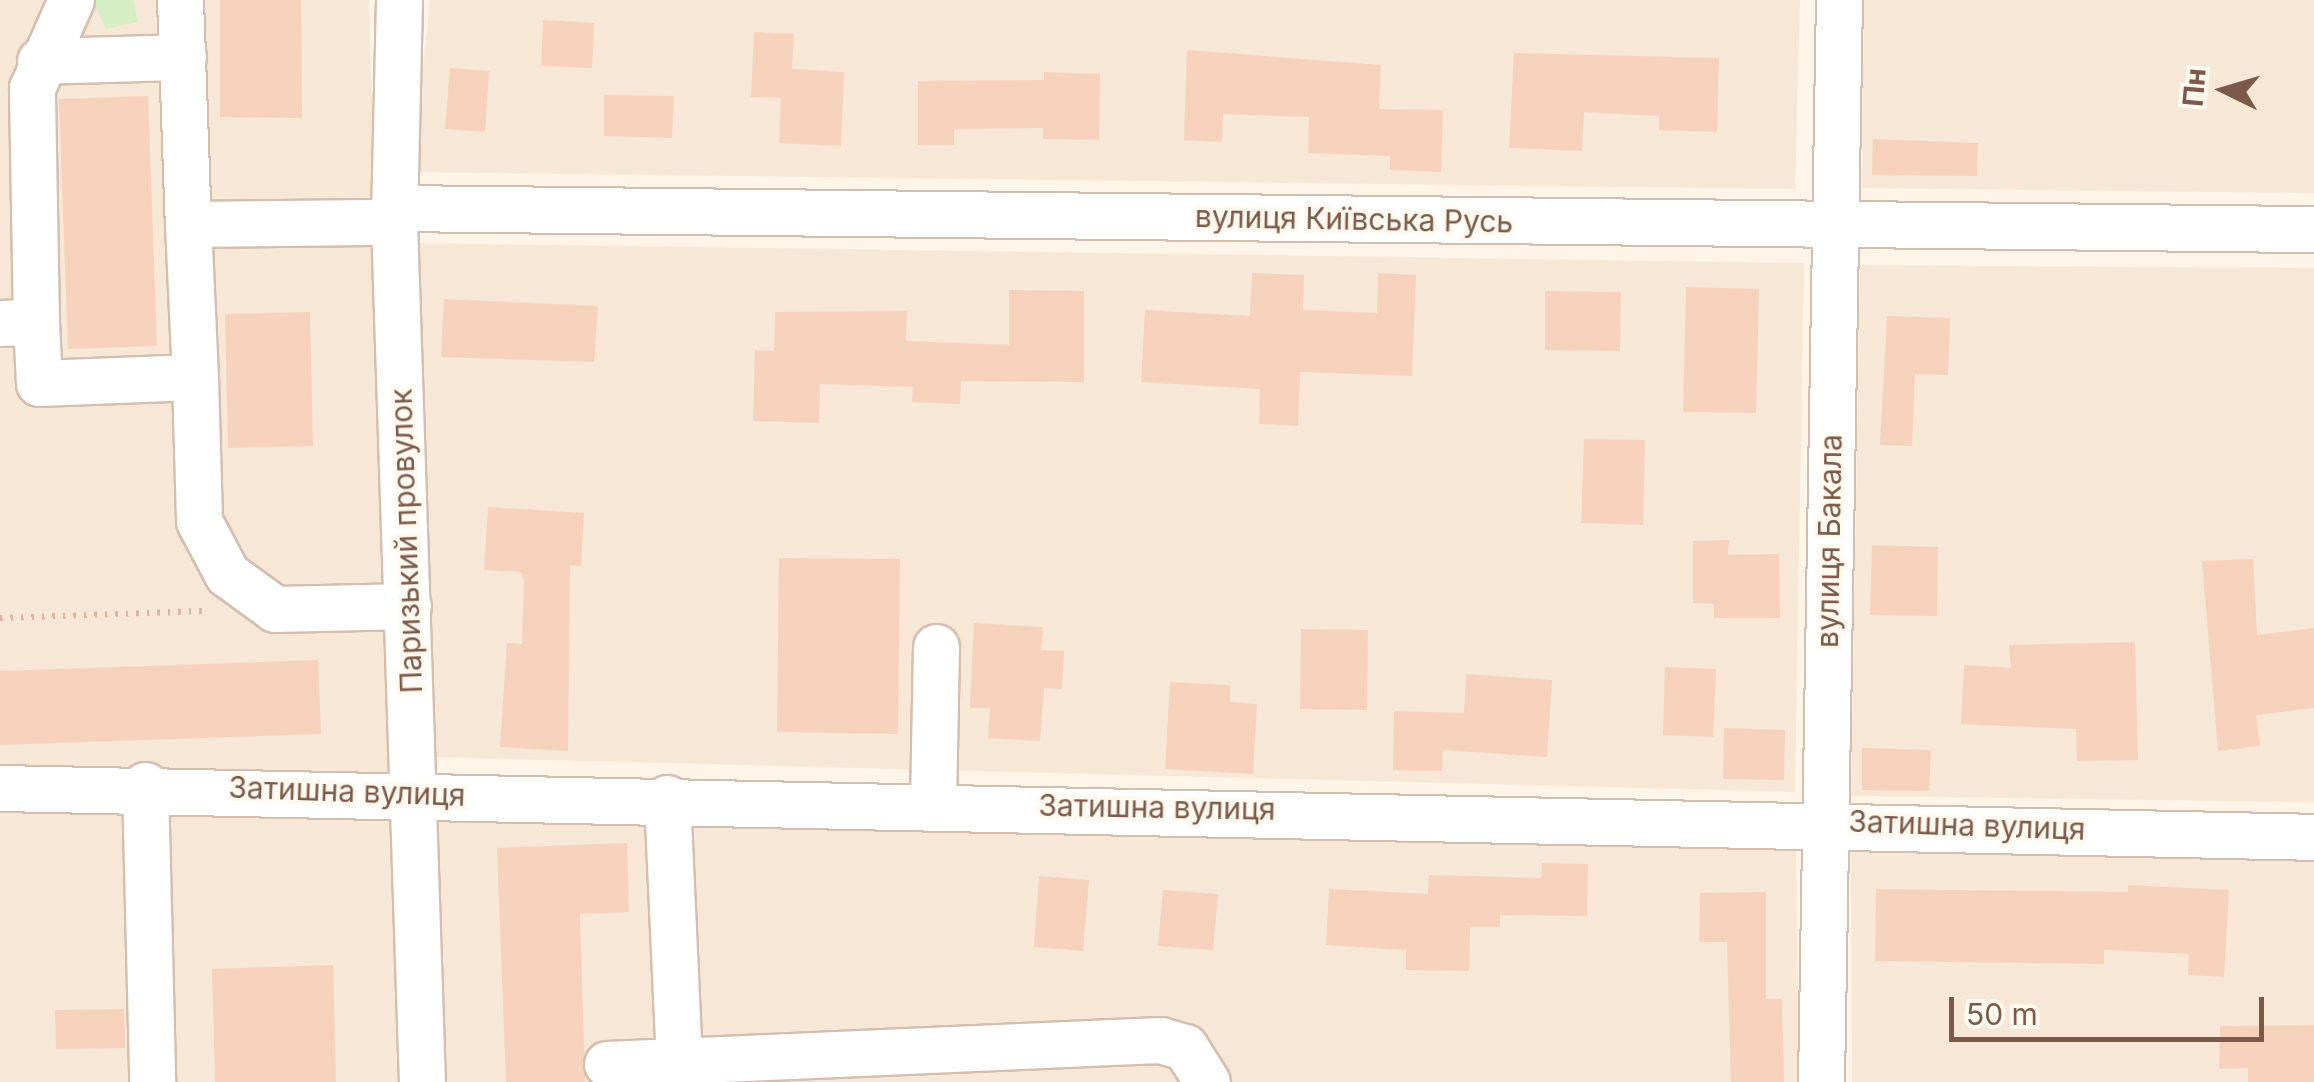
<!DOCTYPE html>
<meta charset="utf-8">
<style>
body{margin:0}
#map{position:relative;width:2314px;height:1082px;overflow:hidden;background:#fef5e8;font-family:Inter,sans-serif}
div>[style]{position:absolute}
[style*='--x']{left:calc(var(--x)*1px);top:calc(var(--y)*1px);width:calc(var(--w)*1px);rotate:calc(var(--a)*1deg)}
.residential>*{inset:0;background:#f6e7d6}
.green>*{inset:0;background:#d6eec4}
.building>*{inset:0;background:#f6d2bd}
.path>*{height:6px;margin-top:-3px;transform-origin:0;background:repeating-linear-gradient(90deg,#dcb59f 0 2.5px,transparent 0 10.5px)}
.roads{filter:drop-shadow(2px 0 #d4beaf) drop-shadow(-2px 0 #d4beaf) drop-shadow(0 2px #d4beaf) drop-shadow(0 -2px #d4beaf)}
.minor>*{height:45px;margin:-22.5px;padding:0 22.5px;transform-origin:22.5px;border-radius:22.5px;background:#fff}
span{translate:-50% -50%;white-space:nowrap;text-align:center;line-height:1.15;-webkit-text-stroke:8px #fff9f0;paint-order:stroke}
.street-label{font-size:30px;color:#7b5a49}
.north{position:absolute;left:2174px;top:40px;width:100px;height:100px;-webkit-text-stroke:8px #fff9f0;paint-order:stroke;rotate:275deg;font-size:28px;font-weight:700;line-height:40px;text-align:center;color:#7b5a49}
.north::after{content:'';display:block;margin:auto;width:35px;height:45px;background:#7b5a49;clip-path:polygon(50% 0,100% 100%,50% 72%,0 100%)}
.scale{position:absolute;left:1949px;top:997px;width:315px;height:45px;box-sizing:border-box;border:5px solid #7b5a49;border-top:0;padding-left:12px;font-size:30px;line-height:35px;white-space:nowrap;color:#7b5a49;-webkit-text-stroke:8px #fff9f0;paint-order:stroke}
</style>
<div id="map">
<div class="residential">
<div style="clip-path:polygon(0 0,369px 0,401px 1082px,0 1082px)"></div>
<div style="clip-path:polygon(430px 0,1800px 0,1795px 189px,413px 172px)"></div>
<div style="clip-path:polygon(1864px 0,2314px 0,2314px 193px,1862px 188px)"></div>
<div style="clip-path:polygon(411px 243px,1804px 263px,1795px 792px,432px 757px)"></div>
<div style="clip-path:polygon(1860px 265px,2314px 268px,2314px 802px,1851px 796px)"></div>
<div style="clip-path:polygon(438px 816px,1796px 848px,1799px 1082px,446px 1082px)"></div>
<div style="clip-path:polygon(1851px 843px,2314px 857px,2314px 1082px,1852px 1082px)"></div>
</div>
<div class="green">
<div style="clip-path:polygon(93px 0,133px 0,138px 22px,106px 29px)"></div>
</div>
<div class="building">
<div style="clip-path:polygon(220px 0,301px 0,302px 118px,220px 117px)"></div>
<div style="clip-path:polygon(543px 20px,594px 23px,592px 68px,541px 66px)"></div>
<div style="clip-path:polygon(754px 32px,794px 34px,792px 69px,844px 72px,841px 146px,779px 143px,781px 98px,751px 97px)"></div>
<div style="clip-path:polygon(1187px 50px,1381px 65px,1379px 109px,1443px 110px,1441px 172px,1390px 170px,1390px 156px,1308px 153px,1309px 117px,1223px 114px,1222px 142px,1184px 140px)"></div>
<div style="clip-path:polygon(1514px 53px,1719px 58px,1717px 132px,1659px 130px,1659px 116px,1584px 112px,1582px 151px,1509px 148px)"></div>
<div style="clip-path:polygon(450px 68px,489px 71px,485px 132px,445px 129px)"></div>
<div style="clip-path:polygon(1044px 72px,1100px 74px,1099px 140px,1043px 139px,1043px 128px,954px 129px,954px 145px,918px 145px,918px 81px,1044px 80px)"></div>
<div style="clip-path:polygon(604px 95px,674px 96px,672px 138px,604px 136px)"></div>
<div style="clip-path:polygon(148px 96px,157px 346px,68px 349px,59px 99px)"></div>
<div style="clip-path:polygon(1873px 139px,1978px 143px,1977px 176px,1872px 175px)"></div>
<div style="clip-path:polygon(1252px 273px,1304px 275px,1303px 310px,1377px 313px,1378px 273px,1416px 275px,1412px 376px,1300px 372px,1298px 426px,1259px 424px,1260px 389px,1141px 382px,1145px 310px,1250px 316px)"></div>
<div style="clip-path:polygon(1686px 287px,1759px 289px,1756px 413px,1683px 412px)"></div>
<div style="clip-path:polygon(1009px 290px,1084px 291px,1084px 382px,961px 381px,960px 404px,912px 402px,913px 387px,820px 384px,819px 423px,753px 421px,755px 350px,774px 351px,775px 312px,907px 311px,906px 341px,1009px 345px)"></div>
<div style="clip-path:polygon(1545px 291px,1621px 292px,1620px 351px,1545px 350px)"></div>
<div style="clip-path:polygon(444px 299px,598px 306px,594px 362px,441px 357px)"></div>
<div style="clip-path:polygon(310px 312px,313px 446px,228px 448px,225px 314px)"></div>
<div style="clip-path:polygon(1887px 316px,1950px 318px,1948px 375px,1915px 374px,1912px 446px,1880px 445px)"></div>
<div style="clip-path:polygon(1584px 439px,1645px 440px,1643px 525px,1581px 523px)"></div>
<div style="clip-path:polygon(488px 507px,584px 513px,581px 566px,570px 565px,568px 751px,500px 747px,507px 643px,522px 644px,524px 581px,521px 572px,484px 570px)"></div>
<div style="clip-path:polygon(1729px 540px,1728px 555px,1779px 554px,1780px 618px,1714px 618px,1714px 604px,1693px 603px,1693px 541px)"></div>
<div style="clip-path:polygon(1872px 545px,1938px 547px,1937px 616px,1870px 615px)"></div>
<div style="clip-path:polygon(779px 558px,900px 559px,898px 734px,777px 732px)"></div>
<div style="clip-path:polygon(2253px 559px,2257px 635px,2314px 628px,2314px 708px,2256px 715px,2260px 746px,2218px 751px,2202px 561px)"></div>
<div style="clip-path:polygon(974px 623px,1043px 627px,1041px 650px,1064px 651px,1062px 689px,1044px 688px,1040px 741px,988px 738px,990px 708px,970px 708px)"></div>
<div style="clip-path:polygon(1301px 629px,1368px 630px,1367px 710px,1300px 709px)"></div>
<div style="clip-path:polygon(2135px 642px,2138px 760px,2077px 761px,2076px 729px,1961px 724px,1964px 665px,2011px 668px,2009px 645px)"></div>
<div style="clip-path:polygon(318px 660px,321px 734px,0 745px,0 671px)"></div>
<div style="clip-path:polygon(1665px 667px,1716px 669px,1713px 737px,1663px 735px)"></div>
<div style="clip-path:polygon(1466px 674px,1552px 680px,1547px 757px,1443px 750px,1442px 771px,1393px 770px,1394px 711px,1464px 713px)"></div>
<div style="clip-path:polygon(1170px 682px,1230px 685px,1230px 702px,1257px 704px,1253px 774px,1165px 769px)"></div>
<div style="clip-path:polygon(1724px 728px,1785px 730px,1784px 780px,1723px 779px)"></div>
<div style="clip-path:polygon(1862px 748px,1931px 750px,1929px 791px,1862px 790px)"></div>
<div style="clip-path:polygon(627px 843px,629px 912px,580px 914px,585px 1082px,506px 1082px,497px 848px)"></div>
<div style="clip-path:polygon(1542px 863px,1588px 864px,1587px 916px,1500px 915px,1500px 927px,1470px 927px,1469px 971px,1406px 970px,1406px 950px,1326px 945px,1329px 889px,1428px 894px,1429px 875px,1541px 878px)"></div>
<div style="clip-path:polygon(1039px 876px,1089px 880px,1083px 951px,1034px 947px)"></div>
<div style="clip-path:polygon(2128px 885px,2229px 890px,2224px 977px,2188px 975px,2189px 954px,2104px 950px,2104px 964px,1875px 961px,1876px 889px,2128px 892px)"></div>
<div style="clip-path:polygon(1163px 890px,1218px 894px,1213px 950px,1158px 946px)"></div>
<div style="clip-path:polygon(1766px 892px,1766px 999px,1782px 999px,1784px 1082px,1731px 1082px,1727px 942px,1699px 942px,1700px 893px)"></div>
<div style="clip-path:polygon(333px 965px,336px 1082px,215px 1082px,212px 969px)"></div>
<div style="clip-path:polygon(124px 1009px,125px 1048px,56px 1049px,55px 1010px)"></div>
<div style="clip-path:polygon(2314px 1025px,2314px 1082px,2248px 1082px,2248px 1068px,2219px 1069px,2220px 1026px)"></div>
</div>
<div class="path">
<div style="--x:0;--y:618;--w:204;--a:-2"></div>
</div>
<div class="roads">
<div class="minor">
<div style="--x:180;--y:0;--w:224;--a:88"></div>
<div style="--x:188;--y:224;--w:206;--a:-0.6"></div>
<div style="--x:399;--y:0;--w:222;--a:91.3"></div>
<div style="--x:394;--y:222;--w:860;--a:88.14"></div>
<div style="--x:40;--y:61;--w:143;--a:-1.6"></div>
<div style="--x:394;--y:208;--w:1920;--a:0.63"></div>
<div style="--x:188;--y:224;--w:153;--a:87.4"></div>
<div style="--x:36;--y:322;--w:61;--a:87.2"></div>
<div style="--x:39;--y:383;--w:156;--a:-2.2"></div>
<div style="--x:195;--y:377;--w:144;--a:88.4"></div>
<div style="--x:199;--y:521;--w:60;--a:62.2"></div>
<div style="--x:227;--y:574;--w:59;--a:36.1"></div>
<div style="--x:275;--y:609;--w:133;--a:-1.3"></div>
<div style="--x:0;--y:323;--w:36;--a:-2"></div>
<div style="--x:36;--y:322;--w:234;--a:-91"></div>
<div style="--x:32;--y:88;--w:96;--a:-66.1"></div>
<div style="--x:145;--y:785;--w:297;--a:88.6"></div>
<div style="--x:0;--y:788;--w:2315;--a:1.21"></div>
<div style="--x:667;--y:798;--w:263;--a:87.4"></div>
<div style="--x:933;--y:803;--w:156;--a:-88.9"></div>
<div style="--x:607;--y:1064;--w:554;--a:-2.49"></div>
<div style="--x:1160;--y:1040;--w:26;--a:16"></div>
<div style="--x:1185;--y:1047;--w:41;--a:57.8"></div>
<div style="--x:1821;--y:1082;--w:1082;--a:-89.05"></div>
</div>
</div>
<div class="street-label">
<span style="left:1354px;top:219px;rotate:1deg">вулиця Київська Русь</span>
<span style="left:406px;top:541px;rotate:-92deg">Паризький провулок</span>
<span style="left:1829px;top:541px;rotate:-89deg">вулиця Бакала</span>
<span style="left:347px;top:791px;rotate:2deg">Затишна вулиця</span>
<span style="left:1157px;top:807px;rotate:1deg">Затишна вулиця</span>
<span style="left:1967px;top:825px;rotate:2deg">Затишна вулиця</span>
</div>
<div class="north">Пн</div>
<div class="scale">50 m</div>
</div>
